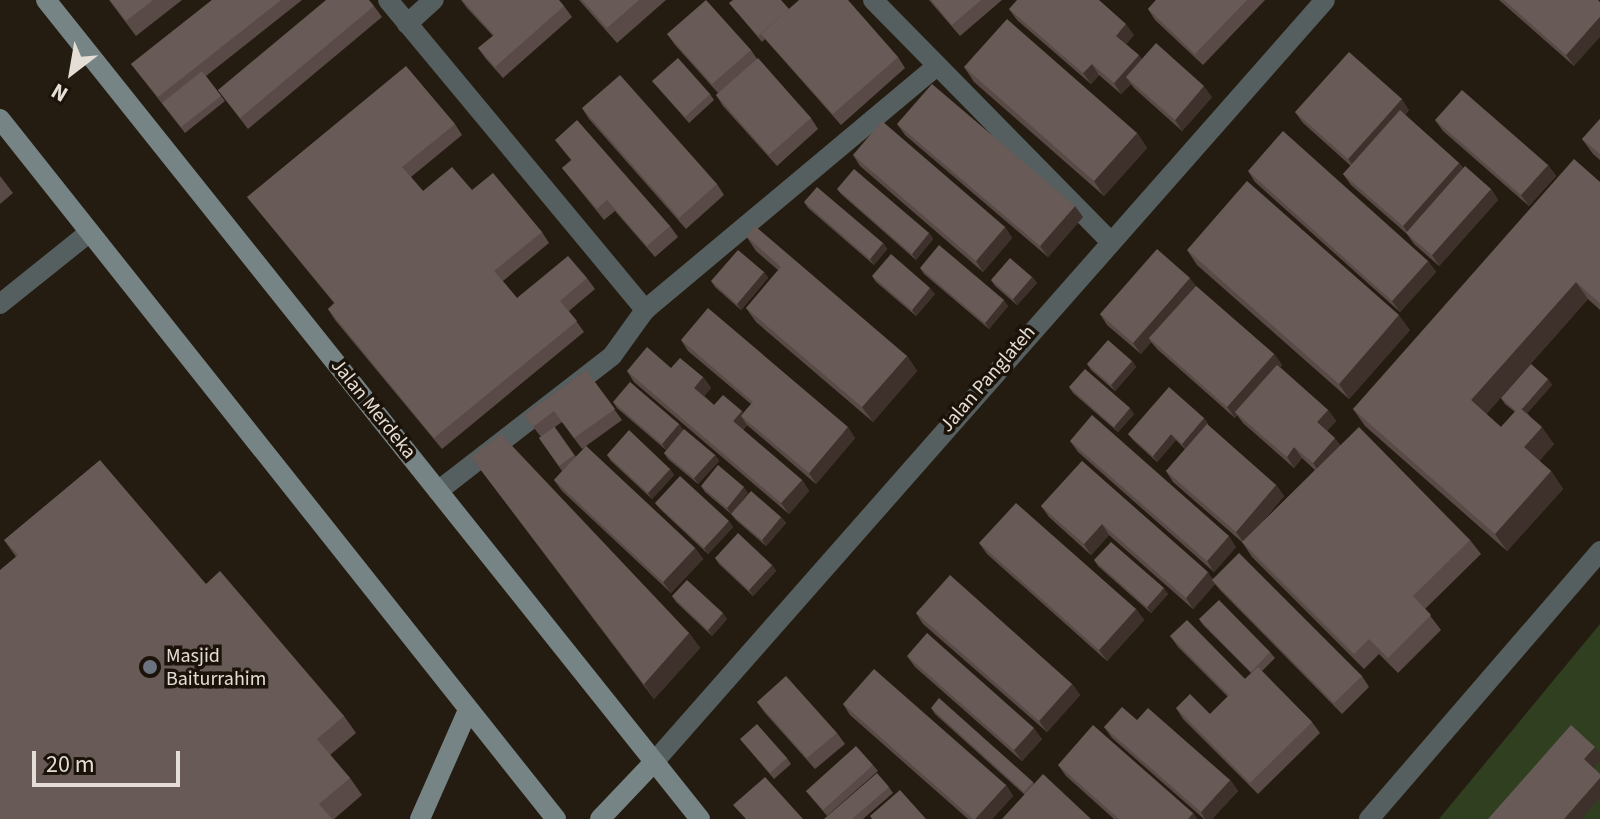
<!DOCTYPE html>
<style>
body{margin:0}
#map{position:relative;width:1600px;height:819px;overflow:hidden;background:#251c11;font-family:"Source Sans 3",sans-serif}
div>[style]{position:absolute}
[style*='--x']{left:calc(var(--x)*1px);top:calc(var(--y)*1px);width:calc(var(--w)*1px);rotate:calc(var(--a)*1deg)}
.green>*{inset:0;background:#313f21}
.street>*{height:20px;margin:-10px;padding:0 10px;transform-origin:10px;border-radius:10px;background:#565f60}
.secondary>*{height:20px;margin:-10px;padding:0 10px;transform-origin:10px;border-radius:10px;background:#778486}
.wall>*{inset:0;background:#594a48}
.shaded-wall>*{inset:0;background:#3e312b}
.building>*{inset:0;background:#685a57}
.dots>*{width:22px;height:22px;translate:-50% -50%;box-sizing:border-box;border:4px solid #1b1309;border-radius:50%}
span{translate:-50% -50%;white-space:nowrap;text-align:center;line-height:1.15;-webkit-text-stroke:7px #1b1309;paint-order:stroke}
.street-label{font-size:20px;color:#e4ded7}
.poi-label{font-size:20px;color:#e4ded7}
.left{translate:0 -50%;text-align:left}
.north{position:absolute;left:32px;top:32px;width:80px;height:80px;-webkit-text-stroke:6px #1b1309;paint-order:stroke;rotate:211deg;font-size:22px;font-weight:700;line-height:32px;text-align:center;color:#e4ded7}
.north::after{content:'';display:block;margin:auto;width:28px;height:36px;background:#e4ded7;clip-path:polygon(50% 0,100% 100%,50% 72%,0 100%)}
.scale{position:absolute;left:32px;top:751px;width:148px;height:36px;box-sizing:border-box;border:4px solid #e4ded7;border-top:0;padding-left:10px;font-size:24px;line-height:28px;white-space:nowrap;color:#e4ded7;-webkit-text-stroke:6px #1b1309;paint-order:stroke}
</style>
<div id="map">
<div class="green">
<div style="clip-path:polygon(1600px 624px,1600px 819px,1439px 819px)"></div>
</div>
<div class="street">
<div style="--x:388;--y:0;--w:403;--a:50.3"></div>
<div style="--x:873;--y:0;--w:337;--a:45.5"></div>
<div style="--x:407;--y:24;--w:36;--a:-42"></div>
<div style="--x:0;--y:304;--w:115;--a:-38.7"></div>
<div style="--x:438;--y:491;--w:220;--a:-37.8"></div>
<div style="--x:612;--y:356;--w:57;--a:-54.3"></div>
<div style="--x:645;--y:310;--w:377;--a:-39.9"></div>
<div style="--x:654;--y:762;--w:1015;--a:-48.63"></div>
<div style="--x:1369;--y:819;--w:354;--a:-49.2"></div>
</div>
<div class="secondary">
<div style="--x:46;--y:0;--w:1048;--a:51.39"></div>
<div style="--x:0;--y:119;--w:894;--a:51.54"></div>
<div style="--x:420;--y:819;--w:119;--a:-66.2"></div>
<div style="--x:600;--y:819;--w:79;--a:-46.5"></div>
</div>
<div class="wall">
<div style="clip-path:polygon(109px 0,182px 0,136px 36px)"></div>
<div style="clip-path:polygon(212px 0,302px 0,206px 76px,225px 101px,185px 133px,131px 64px)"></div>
<div style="clip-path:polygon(461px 0,564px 6px,572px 17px,503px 78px,486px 59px,478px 48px,493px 36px,467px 8px)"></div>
<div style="clip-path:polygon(579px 0,666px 0,617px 43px)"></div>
<div style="clip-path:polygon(929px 0,1002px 0,960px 36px)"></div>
<div style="clip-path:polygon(1156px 0,1265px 0,1203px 65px,1155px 20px,1148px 9px)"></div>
<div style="clip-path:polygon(1499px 0,1598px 0,1574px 66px)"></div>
<div style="clip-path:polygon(729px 3px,789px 9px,898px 57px,905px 68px,841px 125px,765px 39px,762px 42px)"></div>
<div style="clip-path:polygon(374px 6px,382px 17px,248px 129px,218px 90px)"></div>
<div style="clip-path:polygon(1009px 9px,1134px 35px,1126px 44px,1142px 59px,1212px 97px,1182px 131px,1134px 88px,1131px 84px,1121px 94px,1099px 75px,1091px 84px,1017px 20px)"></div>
<div style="clip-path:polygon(667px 34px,751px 50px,757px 59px,811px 118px,818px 129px,777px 166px,723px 106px,716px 95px,718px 93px,675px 45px)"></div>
<div style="clip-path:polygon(964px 67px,1137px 133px,1147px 148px,1104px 196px,974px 82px)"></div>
<div style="clip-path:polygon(652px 81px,710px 94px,714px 100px,689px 123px)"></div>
<div style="clip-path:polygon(582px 108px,717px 184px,724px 195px,686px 229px,589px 119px)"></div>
<div style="clip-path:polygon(1409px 110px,1405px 115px,1459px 163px,1463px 168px,1491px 189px,1498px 200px,1439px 266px,1414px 244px,1407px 234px,1351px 185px,1343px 174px,1351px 166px,1303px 123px,1295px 112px)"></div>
<div style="clip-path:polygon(1600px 119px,1600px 160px,1593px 154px,1582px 139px)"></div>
<div style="clip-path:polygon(1435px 120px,1548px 165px,1556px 176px,1529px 206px,1443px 131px)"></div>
<div style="clip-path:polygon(455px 124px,462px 135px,411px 177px,423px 191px,472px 190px,542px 232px,549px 243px,503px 281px,517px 298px,587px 278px,595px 289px,569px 311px,584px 332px,442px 449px,335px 320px,328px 309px,334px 303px,247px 197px)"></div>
<div style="clip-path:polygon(897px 124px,1083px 217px,1048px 257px,905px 135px)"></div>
<div style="clip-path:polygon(555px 140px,670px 226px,678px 237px,655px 257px,615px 211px,604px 220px,562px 168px,571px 160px)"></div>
<div style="clip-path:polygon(853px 155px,1005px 227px,1012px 238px,983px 272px,860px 166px)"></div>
<div style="clip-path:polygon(1248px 171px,1428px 261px,1436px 272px,1400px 312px,1255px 182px)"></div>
<div style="clip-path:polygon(0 176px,13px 193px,0 204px)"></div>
<div style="clip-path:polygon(1600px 182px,1600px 310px,1588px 299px,1486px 414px,1501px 427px,1515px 412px,1505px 404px,1501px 398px,1548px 379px,1552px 385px,1527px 413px,1554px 444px,1539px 461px,1551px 471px,1563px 489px,1507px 551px,1365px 426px,1353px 409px)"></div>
<div style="clip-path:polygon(837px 189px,929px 233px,933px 239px,916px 260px,841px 194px)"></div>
<div style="clip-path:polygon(804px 202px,883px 243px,887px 249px,874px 265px,808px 208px)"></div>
<div style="clip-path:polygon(746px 236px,907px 356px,917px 371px,873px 422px,756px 322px,746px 308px,778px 270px,756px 251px)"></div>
<div style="clip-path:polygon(1187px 250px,1410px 330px,1349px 399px,1197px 265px)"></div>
<div style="clip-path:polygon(920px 268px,1008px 306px,989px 329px,924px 274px)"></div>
<div style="clip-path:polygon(764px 272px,768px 278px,741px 310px,715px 287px,711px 281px)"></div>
<div style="clip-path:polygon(872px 276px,935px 294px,916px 316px,876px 282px)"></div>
<div style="clip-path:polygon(1032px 277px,1037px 283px,1017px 305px,995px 286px,991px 280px)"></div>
<div style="clip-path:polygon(1196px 286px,1274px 354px,1282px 365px,1280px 367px,1328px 410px,1336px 421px,1327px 431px,1340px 445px,1470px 540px,1481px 554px,1425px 609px,1441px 630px,1398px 673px,1379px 654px,1364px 669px,1252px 557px,1242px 542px,1173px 482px,1166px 471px,1185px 449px,1176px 440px,1157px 462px,1133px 440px,1128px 434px,1204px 418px,1208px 424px,1208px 425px,1276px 485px,1284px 496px,1258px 527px,1315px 470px,1302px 458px,1294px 468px,1243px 423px,1237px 415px,1235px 418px,1157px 349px,1151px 342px,1141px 354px,1107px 325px,1100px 314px)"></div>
<div style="clip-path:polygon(681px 340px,855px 438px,816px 484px,747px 425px,743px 430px,802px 480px,809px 491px,789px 514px,634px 382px,627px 371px,671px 368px,703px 377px,711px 388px,704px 396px,714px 405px,743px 413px,751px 404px,688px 351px)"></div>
<div style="clip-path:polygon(1132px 361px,1136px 367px,1115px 391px,1091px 370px,1087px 364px)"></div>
<div style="clip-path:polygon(evenodd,586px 370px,622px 420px,586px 446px,695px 548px,703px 559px,671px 593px,562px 491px,554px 480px,562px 471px,539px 438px,541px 437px,524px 415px,586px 370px,562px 422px,582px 449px,585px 447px,576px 457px,555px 427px,562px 422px)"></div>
<div style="clip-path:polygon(1069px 387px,1134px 414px,1118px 432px,1073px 393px)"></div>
<div style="clip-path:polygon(613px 402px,679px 424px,683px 430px,666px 450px,617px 408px)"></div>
<div style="clip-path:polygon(1070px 441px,1236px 547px,1214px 572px,1078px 452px)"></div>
<div style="clip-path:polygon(664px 453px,715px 455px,719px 461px,698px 484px,668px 459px)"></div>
<div style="clip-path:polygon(607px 455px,670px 469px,674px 475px,652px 499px,611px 461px)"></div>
<div style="clip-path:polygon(471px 457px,689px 633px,700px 648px,654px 699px)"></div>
<div style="clip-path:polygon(1082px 461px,1213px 579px,1362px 676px,1369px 687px,1342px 714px,1220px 590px,1215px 584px,1193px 609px,1109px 535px,1091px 555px,1049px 517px,1041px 506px)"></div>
<div style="clip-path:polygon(701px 486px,748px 493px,731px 514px,705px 492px)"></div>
<div style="clip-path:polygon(655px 503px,733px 527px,708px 554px,660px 509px)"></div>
<div style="clip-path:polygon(731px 514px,781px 517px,786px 523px,766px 546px,736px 520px)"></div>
<div style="clip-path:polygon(4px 540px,206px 584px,344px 716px,356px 733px,330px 755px,350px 778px,362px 795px,334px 819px,0 819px,16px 557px)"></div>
<div style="clip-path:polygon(979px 543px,1136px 609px,1144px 620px,1107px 661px,987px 554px)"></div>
<div style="clip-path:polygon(715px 558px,772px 565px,776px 571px,753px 596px,719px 564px)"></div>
<div style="clip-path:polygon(1094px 560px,1168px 594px,1151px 613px,1098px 566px)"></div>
<div style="clip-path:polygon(672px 596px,727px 619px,712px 636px,676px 602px)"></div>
<div style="clip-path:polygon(916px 613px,1072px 684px,1080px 695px,1047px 732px,923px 624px)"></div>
<div style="clip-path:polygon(1199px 619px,1270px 652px,1275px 658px,1262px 671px,1312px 722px,1320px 733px,1258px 794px,1183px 719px,1176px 708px,1210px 714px,1228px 697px,1178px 647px,1170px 636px,1245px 679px,1251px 673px,1203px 625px)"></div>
<div style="clip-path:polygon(907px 656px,1042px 739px,1022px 761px,915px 667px)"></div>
<div style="clip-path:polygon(757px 702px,837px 733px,845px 744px,815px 769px,765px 713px)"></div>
<div style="clip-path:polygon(843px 704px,1006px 785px,1013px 796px,992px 819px,968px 819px,850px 715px)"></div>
<div style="clip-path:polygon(931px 708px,1033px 782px,1034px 784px,1025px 795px,935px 714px)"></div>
<div style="clip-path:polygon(1137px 720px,1230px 780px,1238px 791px,1212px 819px,1204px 819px,1112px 738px,1104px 727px)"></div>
<div style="clip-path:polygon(740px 739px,787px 758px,791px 764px,774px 779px)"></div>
<div style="clip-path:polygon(873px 765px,878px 771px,827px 816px,806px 791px)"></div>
<div style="clip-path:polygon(1058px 765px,1193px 813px,1197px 819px,1114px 819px,1066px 776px)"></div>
<div style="clip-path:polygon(889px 787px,893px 793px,863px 819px,824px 819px)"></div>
</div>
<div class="shaded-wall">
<div style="clip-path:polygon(1600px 17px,1600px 37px,1574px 66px,1566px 55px)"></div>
<div style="clip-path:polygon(1126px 24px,1134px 35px,1124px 47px,1116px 36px)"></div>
<div style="clip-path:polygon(1139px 55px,1147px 66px,1126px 77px,1131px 84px,1121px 94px,1114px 83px)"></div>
<div style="clip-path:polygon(1092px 64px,1099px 75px,1091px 84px,1083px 73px)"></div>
<div style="clip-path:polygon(1204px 86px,1212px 97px,1182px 131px,1175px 120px)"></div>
<div style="clip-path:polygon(1402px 99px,1409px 110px,1356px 170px,1348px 159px)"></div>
<div style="clip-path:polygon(1137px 133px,1147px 148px,1104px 196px,1094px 181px)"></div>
<div style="clip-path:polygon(1459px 163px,1467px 174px,1411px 237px,1403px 226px)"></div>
<div style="clip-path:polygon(1548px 165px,1556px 176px,1529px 206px,1521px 195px)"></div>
<div style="clip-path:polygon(1491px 189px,1498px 200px,1439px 266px,1432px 255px)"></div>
<div style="clip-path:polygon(1075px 206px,1083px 217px,1048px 257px,1040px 246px)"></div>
<div style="clip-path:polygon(1005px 227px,1012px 238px,983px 272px,976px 261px)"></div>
<div style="clip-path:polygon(929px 233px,933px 239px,916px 260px,912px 254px)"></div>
<div style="clip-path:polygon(883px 243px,887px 249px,874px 265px,870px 259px)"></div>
<div style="clip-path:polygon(1428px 261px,1436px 272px,1400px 312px,1392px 301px)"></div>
<div style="clip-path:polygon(764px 272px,768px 278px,741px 310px,737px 304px)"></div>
<div style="clip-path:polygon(1032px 277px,1037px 283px,1017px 305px,1013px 299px)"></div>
<div style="clip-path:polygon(1190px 278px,1198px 289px,1149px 338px,1151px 342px,1141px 354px,1133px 343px)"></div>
<div style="clip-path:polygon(1576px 282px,1588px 299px,1483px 418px,1471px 400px)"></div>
<div style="clip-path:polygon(930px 288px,935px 294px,916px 316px,912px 310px)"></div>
<div style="clip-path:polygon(1004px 300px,1008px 306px,989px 329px,985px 323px)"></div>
<div style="clip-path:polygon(1399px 315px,1410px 330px,1349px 399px,1339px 384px)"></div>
<div style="clip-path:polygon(1274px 354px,1282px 365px,1238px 414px,1235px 412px,1237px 415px,1235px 418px,1227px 407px)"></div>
<div style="clip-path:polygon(907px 356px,917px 371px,873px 422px,862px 407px)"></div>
<div style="clip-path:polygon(1132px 361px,1136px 367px,1115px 391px,1111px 385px)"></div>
<div style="clip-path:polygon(703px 377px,711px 388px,702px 399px,694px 388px)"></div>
<div style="clip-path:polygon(1548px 379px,1552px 385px,1522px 419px,1518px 413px)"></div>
<div style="clip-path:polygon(1130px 408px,1134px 414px,1118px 432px,1114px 427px)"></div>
<div style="clip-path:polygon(1328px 410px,1336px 421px,1325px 433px,1317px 422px)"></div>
<div style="clip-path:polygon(742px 411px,750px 422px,741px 416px,747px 425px,741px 432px,733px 421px)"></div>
<div style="clip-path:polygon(1204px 418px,1208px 424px,1186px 450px,1182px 444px)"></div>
<div style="clip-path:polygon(679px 424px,683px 430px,666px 450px,662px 444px)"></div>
<div style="clip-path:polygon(848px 427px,855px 438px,816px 484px,809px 473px)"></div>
<div style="clip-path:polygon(1542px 427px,1554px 444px,1536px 465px,1524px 447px)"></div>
<div style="clip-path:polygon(1171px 434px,1176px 440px,1157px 462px,1153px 456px)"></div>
<div style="clip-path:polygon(1335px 438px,1343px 449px,1320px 474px,1313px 463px)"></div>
<div style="clip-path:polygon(1294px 447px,1302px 458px,1294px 468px,1287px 457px)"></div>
<div style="clip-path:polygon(715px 455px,719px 461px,698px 484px,694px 478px)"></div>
<div style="clip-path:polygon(670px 469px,674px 475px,652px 499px,648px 493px)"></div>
<div style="clip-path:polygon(1551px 471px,1563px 489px,1507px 551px,1495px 534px)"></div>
<div style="clip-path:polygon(802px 480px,809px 491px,789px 514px,781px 503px)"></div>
<div style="clip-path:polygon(1276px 485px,1284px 496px,1244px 543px,1236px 532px)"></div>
<div style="clip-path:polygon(744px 487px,748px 493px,731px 514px,727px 508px)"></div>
<div style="clip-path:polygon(781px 517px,786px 523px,766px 546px,762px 540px)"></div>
<div style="clip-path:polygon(729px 521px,733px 527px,708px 554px,704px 548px)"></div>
<div style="clip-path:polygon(1102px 524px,1109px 535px,1091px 555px,1084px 544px)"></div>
<div style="clip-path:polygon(1229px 536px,1236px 547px,1214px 572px,1207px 561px)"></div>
<div style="clip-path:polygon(695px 548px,703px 559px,671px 593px,663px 582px)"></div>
<div style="clip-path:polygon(772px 565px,776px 571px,753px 596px,749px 590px)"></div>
<div style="clip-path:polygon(1208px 572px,1215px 584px,1193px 609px,1186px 598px)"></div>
<div style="clip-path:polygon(1164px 588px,1168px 594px,1151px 613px,1147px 607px)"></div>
<div style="clip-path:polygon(1136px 609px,1144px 620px,1107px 661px,1099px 650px)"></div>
<div style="clip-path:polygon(723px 613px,727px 619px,712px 636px,708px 630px)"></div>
<div style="clip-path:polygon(689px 633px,700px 648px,654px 699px,644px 684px)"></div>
<div style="clip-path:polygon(1072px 684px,1080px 695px,1047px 732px,1039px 721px)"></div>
<div style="clip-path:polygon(1034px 728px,1042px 739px,1022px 761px,1014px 750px)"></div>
<div style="clip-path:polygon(1595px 747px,1600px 754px,1600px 761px,1591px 770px,1584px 759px)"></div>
<div style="clip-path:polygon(1600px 778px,1600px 798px,1581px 819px,1564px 819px)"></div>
<div style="clip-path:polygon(1230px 780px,1238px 791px,1212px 819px,1205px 819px,1201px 812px)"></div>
<div style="clip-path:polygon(1006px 785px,1013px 796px,992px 819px,975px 819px)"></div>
<div style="clip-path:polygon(1193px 813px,1197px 819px,1188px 819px)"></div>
</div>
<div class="building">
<div style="clip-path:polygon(110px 0,153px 0,126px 21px)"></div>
<div style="clip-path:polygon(212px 0,281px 0,158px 97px,131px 64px)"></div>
<div style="clip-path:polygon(326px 0,369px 0,374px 6px,240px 118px,218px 90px)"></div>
<div style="clip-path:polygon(462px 0,559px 0,564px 6px,495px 67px,478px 48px,494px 35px)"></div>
<div style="clip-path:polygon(582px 0,639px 0,607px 28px)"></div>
<div style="clip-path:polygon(706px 0,751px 50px,712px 84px,667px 34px)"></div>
<div style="clip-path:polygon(733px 0,781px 0,789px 9px,758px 36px,729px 3px)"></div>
<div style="clip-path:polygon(799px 0,848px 0,898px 57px,833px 114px,761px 34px)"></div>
<div style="clip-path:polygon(931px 0,981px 0,952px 25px)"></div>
<div style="clip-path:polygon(1017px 0,1099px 0,1126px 24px,1116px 36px,1139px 55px,1114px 83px,1092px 64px,1083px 73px,1009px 9px)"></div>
<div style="clip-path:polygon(1156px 0,1247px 0,1195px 54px,1148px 9px)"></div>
<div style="clip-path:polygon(1504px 0,1598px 0,1600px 2px,1600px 17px,1566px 55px)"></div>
<div style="clip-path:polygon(1007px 19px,1137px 133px,1094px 181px,964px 67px)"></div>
<div style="clip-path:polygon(1156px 43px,1204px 86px,1175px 120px,1126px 77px)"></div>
<div style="clip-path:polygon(1349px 52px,1402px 99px,1348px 159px,1295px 112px)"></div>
<div style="clip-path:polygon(678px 58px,710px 94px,685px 117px,652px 81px)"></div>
<div style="clip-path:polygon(758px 58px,811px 118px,769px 155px,716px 95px)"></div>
<div style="clip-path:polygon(406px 66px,455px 124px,402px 167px,423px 191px,452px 167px,472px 190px,493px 173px,542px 232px,494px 271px,517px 298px,568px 256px,587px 278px,560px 301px,577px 321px,434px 438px,328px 309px,335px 303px,247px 197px)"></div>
<div style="clip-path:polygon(202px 71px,221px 96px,181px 127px,162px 103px)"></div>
<div style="clip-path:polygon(620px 75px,717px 184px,679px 218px,582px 108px)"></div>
<div style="clip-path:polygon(932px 84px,1075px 206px,1040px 246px,897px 124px)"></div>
<div style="clip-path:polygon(1462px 90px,1548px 165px,1521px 195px,1435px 120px)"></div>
<div style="clip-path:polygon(1400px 110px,1459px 163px,1403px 226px,1343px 174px)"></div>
<div style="clip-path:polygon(1600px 119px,1600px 154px,1582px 139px)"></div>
<div style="clip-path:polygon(577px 120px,670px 226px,647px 246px,607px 200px,597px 209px,562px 168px,572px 160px,555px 140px)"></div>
<div style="clip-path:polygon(882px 121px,1005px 227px,976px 261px,853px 155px)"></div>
<div style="clip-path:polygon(1283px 131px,1428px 261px,1392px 301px,1248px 171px)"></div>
<div style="clip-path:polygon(1574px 159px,1600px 182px,1600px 303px,1576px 282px,1471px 400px,1501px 427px,1519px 407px,1542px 427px,1524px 447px,1551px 471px,1495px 534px,1353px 409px)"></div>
<div style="clip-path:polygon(1465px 166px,1491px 189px,1432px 255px,1406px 233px)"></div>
<div style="clip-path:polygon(854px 169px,929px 233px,912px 254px,837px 189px)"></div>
<div style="clip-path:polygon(1247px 181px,1399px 315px,1339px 384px,1187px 250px)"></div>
<div style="clip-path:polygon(817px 187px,883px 243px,870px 259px,804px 202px)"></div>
<div style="clip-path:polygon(755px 226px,907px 356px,862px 407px,746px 308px,781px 267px,746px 236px)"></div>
<div style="clip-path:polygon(939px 245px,1004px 300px,985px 323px,920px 268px)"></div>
<div style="clip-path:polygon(1157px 249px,1190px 278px,1133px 343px,1100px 314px)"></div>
<div style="clip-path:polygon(738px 250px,764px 272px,737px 304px,711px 281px)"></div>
<div style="clip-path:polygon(891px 254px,930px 288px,912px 310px,872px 276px)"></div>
<div style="clip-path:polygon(1010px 258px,1032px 277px,1013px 299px,991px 280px)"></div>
<div style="clip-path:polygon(1196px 286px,1274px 354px,1227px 407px,1149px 338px)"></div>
<div style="clip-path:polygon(708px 308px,848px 427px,809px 473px,741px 416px,753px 402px,681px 340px)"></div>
<div style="clip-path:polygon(1108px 340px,1132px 361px,1111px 385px,1087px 364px)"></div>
<div style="clip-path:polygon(647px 347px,671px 368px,680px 358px,703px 377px,694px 388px,714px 405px,723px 395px,742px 411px,733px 421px,802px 480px,781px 503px,627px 371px)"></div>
<div style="clip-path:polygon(1531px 364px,1548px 379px,1522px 409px,1519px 407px,1516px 411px,1501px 398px)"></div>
<div style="clip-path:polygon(1277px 365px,1328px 410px,1317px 422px,1335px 438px,1313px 463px,1294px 447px,1287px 457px,1235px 412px)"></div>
<div style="clip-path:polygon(1085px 369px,1130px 408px,1114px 427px,1069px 387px)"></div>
<div style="clip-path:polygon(586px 370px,615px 409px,574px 438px,554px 411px,533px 427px,524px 415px)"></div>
<div style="clip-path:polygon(630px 382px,679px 424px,662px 444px,613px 402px)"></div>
<div style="clip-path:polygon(1169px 387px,1204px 418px,1182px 444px,1171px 434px,1153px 456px,1128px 434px)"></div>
<div style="clip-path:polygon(1092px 415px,1229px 536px,1207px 561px,1070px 441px)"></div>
<div style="clip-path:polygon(1207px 424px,1276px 485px,1236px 532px,1166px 471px)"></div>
<div style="clip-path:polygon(554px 427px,574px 455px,559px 466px,539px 438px)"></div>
<div style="clip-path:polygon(1359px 427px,1470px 540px,1413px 596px,1431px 615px,1388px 658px,1369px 639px,1354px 654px,1242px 542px)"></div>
<div style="clip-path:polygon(684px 429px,715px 455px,694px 478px,664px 453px)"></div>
<div style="clip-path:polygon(629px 430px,670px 469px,648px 493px,607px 455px)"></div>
<div style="clip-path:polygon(501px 434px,689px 633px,644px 684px,471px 457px)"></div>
<div style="clip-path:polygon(586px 446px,695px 548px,663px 582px,554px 480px)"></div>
<div style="clip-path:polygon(100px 460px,206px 584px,220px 571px,344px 716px,317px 739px,350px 778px,319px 804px,332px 819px,0 819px,0 570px,18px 555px,4px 540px)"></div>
<div style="clip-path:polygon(1082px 461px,1208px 572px,1186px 598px,1102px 524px,1084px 544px,1041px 506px)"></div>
<div style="clip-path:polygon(718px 465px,744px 487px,727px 508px,701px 486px)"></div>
<div style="clip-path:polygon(680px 476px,729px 521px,704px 548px,655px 503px)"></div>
<div style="clip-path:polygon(751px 491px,781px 517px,762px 540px,731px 514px)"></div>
<div style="clip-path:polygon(1016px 503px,1136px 609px,1099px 650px,979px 543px)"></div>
<div style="clip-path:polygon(738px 533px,772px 565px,749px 590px,715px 558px)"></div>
<div style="clip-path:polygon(1111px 542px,1164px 588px,1147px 607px,1094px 560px)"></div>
<div style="clip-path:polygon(1239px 553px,1362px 676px,1334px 703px,1212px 580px)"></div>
<div style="clip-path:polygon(950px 575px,1072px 684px,1039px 721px,916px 613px)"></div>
<div style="clip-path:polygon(687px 580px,723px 613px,708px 630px,672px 596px)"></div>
<div style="clip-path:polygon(1219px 600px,1270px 652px,1251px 672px,1199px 619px)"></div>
<div style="clip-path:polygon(1187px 620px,1245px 679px,1258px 667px,1312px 722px,1250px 783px,1176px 708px,1190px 694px,1210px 714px,1229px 695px,1170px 636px)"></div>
<div style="clip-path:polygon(927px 633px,1034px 728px,1014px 750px,907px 656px)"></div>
<div style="clip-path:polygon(874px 669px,1006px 785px,975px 819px,973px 819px,843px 704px)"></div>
<div style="clip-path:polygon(786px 676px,837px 733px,807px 758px,757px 702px)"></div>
<div style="clip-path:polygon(939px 698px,1033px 782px,1024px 792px,931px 708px)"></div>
<div style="clip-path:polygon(1122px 707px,1137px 720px,1148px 708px,1230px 780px,1201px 812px,1104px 727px)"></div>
<div style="clip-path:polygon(757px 724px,787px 758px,770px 773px,740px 739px)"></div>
<div style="clip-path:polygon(1093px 725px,1193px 813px,1188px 819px,1119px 819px,1058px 765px)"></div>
<div style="clip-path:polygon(1571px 725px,1595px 747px,1584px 759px,1600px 774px,1600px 778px,1564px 819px,1488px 819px)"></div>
<div style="clip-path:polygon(856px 746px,873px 765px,823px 810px,806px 791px)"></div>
<div style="clip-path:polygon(877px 773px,889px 787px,852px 819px,824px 819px)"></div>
<div style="clip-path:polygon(1043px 774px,1091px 819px,1002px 819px)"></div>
<div style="clip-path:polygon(765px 777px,803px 819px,746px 819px,733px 805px)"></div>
<div style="clip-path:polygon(900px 790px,926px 819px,872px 819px,870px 816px)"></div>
</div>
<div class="dots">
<div style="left:150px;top:667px;background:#6b7280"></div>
</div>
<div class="street-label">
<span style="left:988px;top:379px;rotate:-49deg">Jalan Panglateh</span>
<span style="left:373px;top:409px;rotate:51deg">Jalan Merdeka</span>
</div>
<div class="poi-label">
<span class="left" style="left:166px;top:668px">Masjid<br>Baiturrahim</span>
</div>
<div class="north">N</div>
<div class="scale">20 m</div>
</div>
